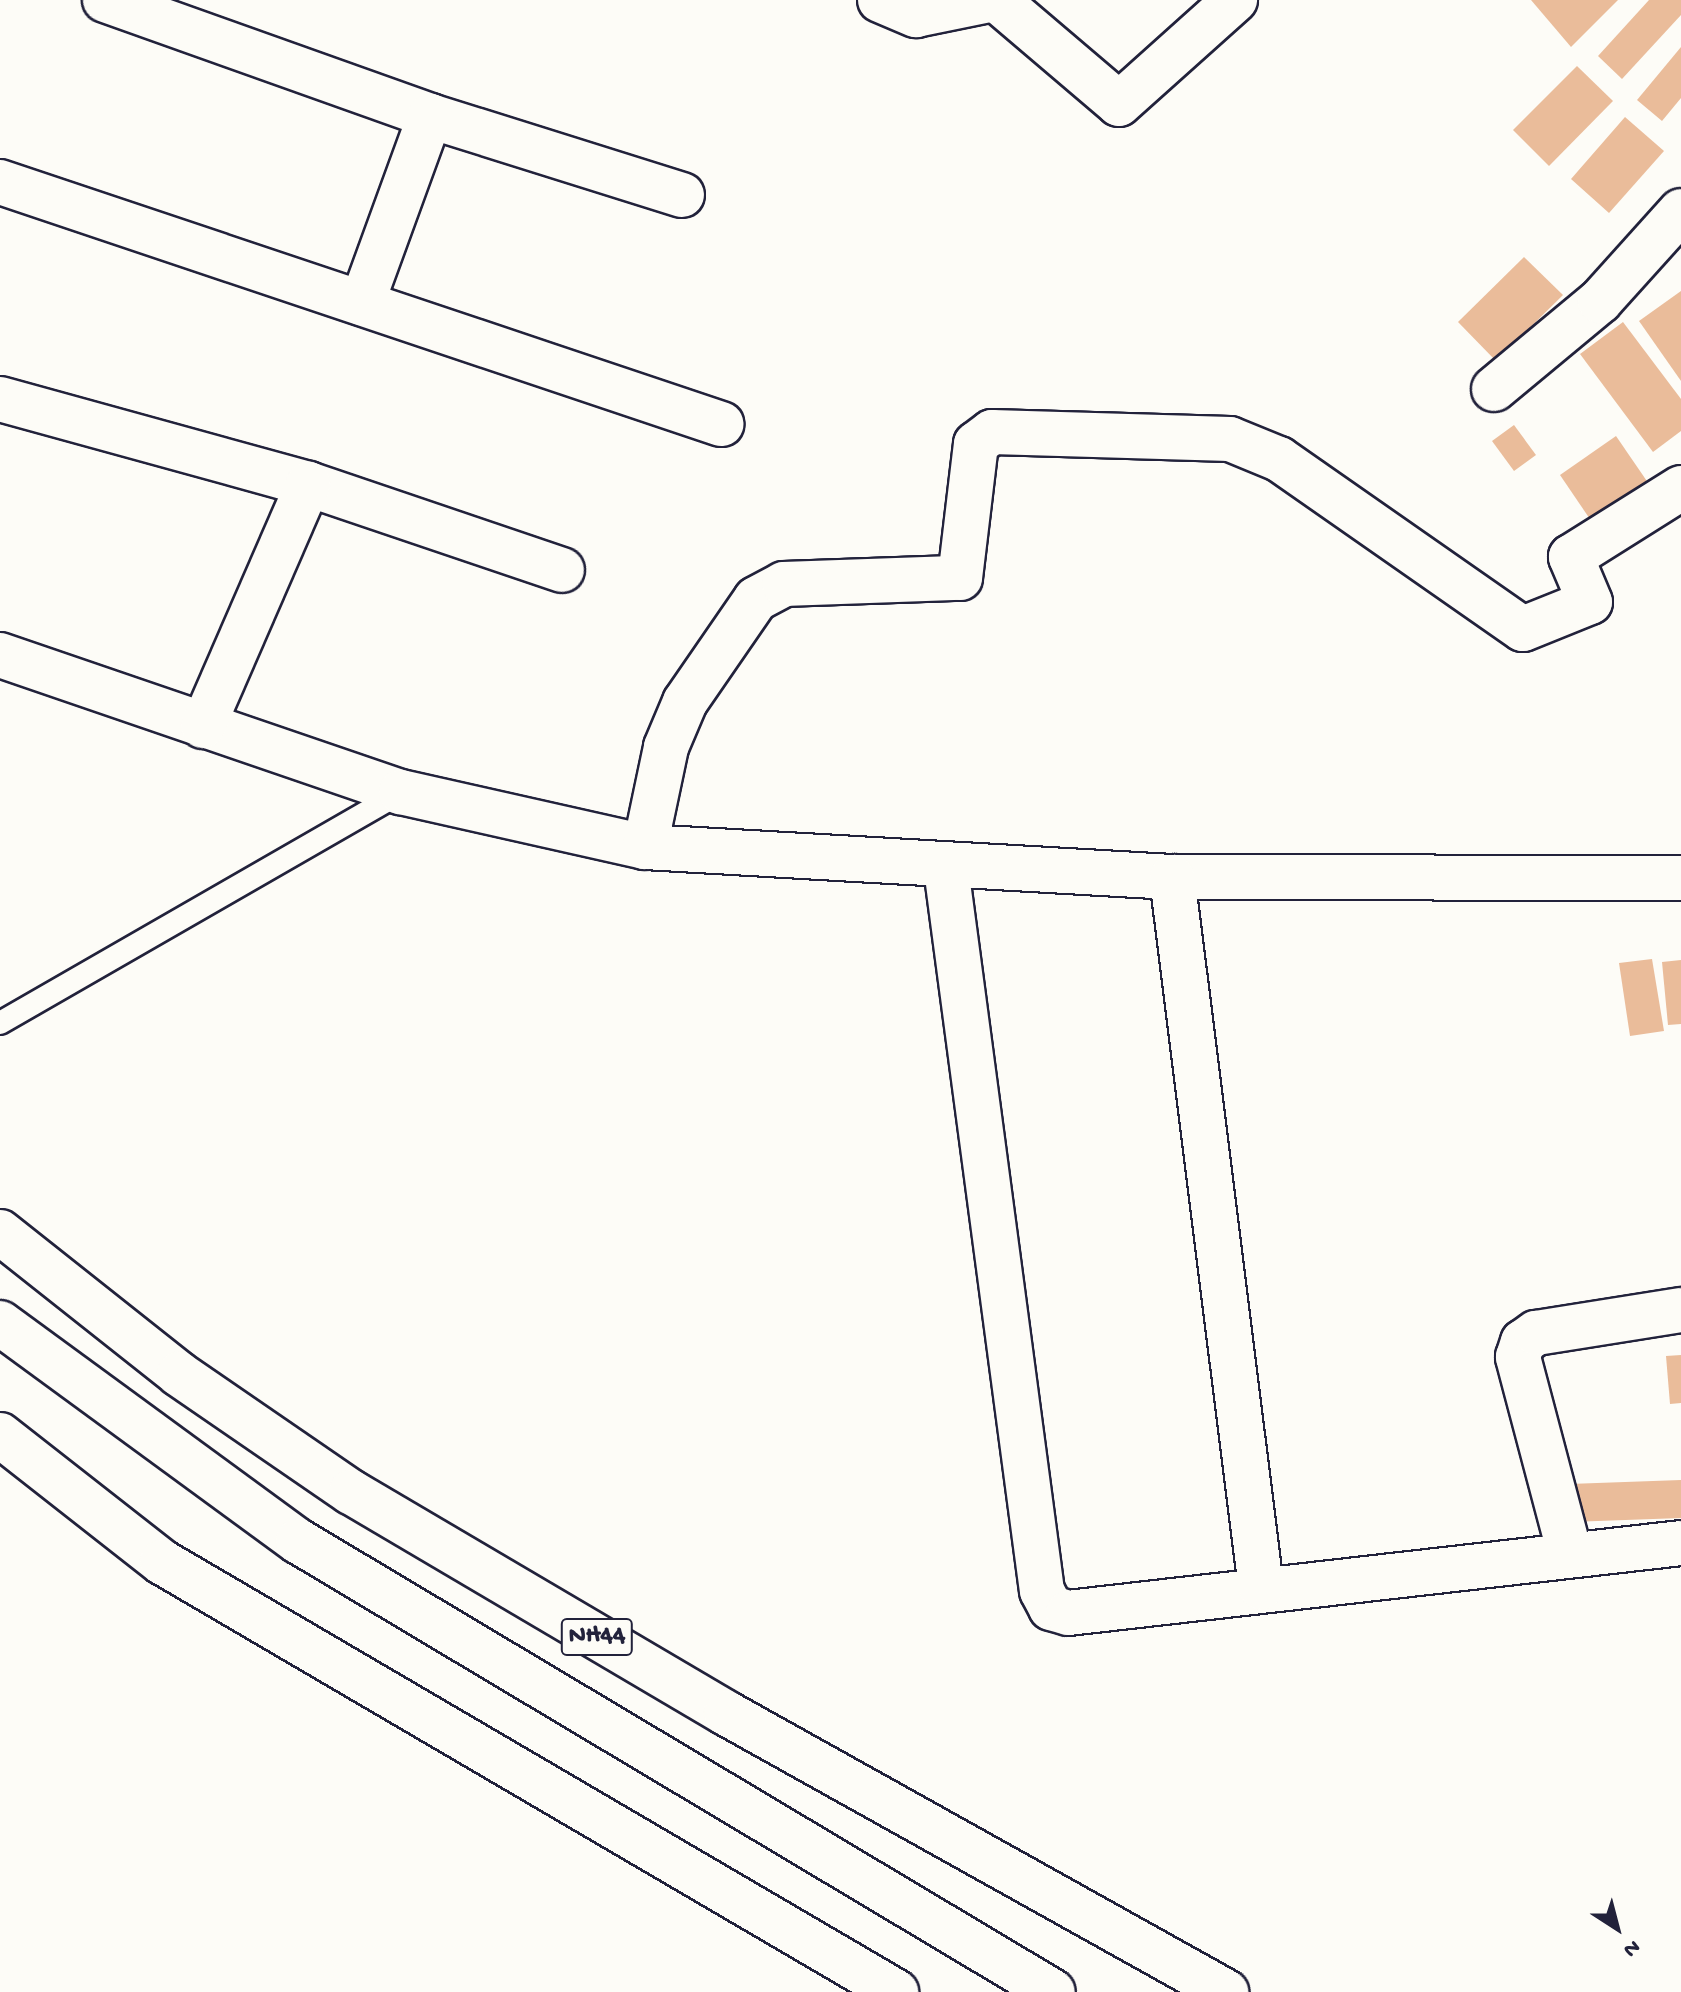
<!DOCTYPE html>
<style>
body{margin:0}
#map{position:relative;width:1681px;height:1992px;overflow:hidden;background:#fdfcf7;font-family:"Gochi Hand",sans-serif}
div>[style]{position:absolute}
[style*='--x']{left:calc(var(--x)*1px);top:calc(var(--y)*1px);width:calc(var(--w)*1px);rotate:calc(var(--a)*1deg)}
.building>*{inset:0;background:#eabc9a}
.roads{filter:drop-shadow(2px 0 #22223b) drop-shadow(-2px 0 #22223b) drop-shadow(0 2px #22223b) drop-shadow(0 -2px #22223b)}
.lane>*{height:22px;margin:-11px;padding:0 11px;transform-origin:11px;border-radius:11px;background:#fdfcf7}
.street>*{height:44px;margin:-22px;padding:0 22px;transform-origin:22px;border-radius:22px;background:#fdfcf7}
.highway>*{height:44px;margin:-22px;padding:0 22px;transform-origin:22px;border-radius:22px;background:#fdfcf7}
span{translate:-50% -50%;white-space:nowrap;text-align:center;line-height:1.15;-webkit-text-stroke:7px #fdfcf7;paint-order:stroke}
.shield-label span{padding:2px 6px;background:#fdfcf7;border:2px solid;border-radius:6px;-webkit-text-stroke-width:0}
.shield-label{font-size:26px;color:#22223b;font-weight:700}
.north{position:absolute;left:1577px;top:1888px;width:80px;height:80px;-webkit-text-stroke:6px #fdfcf7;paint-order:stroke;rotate:144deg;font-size:22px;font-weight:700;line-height:32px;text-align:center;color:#22223b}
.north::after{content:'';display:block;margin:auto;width:28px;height:36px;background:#22223b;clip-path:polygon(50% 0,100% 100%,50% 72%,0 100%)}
</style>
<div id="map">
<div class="building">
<div style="clip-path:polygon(1531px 0,1618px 0,1571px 47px)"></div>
<div style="clip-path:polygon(1649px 0,1681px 0,1681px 15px,1622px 79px,1598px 56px)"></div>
<div style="clip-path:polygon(1681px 47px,1681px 98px,1662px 121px,1637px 100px)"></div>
<div style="clip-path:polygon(1577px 66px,1613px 101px,1549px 166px,1513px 130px)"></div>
<div style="clip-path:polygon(1625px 117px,1664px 151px,1609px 213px,1571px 179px)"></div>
<div style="clip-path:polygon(1524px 257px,1563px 295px,1496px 361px,1458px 322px)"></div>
<div style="clip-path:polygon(1681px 291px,1681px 381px,1639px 321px)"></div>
<div style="clip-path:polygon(1623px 322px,1681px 399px,1681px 431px,1653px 452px,1580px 354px)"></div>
<div style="clip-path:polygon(1514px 425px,1536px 455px,1514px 471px,1492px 441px)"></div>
<div style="clip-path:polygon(1616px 436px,1653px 490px,1596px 528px,1560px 475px)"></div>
<div style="clip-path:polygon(1652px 959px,1664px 1031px,1630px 1036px,1619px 963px)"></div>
<div style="clip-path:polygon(1681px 960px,1681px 1024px,1668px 1025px,1662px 962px)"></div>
<div style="clip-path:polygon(1681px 1355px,1681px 1403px,1670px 1404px,1666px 1356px)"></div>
<div style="clip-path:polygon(1681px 1480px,1681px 1518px,1570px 1522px,1569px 1484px)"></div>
</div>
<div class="roads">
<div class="lane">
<div style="--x:0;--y:1023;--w:461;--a:-29.9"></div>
</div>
<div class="street">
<div style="--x:105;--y:0;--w:345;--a:19.6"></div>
<div style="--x:430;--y:116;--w:264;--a:17.4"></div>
<div style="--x:880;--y:0;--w:39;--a:23"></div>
<div style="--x:916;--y:15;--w:75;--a:-11.6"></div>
<div style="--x:997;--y:0;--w:160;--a:40.4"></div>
<div style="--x:1119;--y:104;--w:156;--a:-41.9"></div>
<div style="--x:0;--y:182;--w:761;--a:18.55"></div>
<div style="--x:362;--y:303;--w:199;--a:-70"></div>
<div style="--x:1494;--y:389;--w:138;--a:-39.7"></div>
<div style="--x:1600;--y:301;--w:121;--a:-48"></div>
<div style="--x:0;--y:399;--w:320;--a:15.4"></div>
<div style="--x:308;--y:484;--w:268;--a:18.7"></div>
<div style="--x:0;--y:655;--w:424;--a:18.9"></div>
<div style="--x:401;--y:792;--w:250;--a:12.7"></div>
<div style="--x:645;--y:847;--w:528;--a:3.26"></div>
<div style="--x:1172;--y:877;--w:509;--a:0.11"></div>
<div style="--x:203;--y:726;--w:264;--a:-66.5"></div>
<div style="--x:645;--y:847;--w:102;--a:-78.1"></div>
<div style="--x:666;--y:747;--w:49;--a:-67.1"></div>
<div style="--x:685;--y:702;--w:125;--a:-55.4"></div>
<div style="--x:756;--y:599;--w:32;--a:-28"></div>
<div style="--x:784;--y:584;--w:176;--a:-2"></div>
<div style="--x:960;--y:578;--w:135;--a:-83.2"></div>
<div style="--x:976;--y:444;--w:20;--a:-37"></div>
<div style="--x:992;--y:432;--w:238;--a:1.7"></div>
<div style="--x:1230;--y:439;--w:53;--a:22.2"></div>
<div style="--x:1279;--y:459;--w:297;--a:34.9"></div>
<div style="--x:1523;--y:629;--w:72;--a:-21.9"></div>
<div style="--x:1590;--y:602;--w:49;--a:-112.9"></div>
<div style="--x:1571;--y:557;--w:130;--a:-32.1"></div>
<div style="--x:946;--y:868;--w:729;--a:82.44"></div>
<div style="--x:1042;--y:1591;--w:19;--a:62"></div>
<div style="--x:1051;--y:1608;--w:18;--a:16"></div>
<div style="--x:1068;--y:1613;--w:617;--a:-6.51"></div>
<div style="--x:1172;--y:877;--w:716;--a:82.86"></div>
<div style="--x:0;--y:1435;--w:206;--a:38.1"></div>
<div style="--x:162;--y:1562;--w:851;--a:30.36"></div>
<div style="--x:1570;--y:1554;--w:204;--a:-104.8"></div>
<div style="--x:1518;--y:1357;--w:16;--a:-72"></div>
<div style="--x:1523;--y:1342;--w:16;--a:-35"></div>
<div style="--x:1536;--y:1333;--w:147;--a:-9"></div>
</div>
<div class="highway">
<div style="--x:0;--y:1232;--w:228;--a:38.4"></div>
<div style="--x:179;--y:1374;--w:209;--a:34.5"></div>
<div style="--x:351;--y:1492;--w:435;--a:30.5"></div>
<div style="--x:726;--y:1713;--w:573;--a:29.16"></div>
<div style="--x:0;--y:1323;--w:369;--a:36.2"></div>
<div style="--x:298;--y:1541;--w:879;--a:30.85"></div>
</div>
</div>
<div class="shield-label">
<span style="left:597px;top:1637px">NH44</span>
</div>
<div class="north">N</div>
</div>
